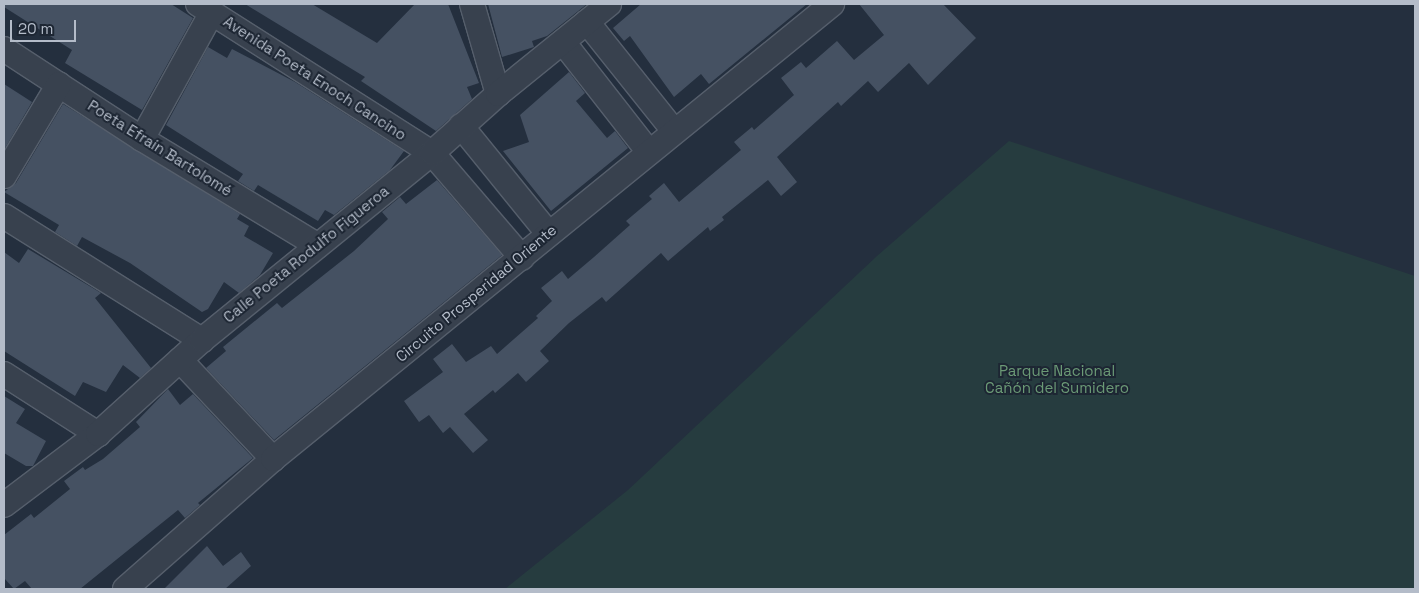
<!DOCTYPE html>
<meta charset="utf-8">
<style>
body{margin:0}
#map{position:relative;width:1419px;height:593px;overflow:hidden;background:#242f3e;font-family:"Space Grotesk",sans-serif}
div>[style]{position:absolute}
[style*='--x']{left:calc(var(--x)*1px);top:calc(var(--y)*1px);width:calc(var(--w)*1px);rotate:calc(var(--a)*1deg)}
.green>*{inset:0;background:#263c3f}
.building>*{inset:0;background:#455162}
.roads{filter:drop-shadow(1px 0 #565f6c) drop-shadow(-1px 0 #565f6c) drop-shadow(0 1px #565f6c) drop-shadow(0 -1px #565f6c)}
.minor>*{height:24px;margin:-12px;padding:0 12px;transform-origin:12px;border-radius:12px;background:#38414e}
span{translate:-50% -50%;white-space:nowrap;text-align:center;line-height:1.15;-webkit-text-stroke:4px #1d2633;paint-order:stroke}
.street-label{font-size:15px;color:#b4bcc9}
.park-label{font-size:15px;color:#6b9a76}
.frame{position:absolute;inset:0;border:5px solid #b4bcc9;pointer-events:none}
.scale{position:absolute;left:10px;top:20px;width:66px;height:22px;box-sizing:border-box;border:2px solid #b4bcc9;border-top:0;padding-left:6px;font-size:15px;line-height:18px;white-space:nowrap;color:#b4bcc9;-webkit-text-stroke:4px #1d2633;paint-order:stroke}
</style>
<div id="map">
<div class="green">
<div style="clip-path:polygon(1009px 141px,1415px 276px,1415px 589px,505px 589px,628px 490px,877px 256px)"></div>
</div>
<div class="building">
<div style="clip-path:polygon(4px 4px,171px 4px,193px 18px,142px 110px,65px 63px,72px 50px,4px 7px)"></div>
<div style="clip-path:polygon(245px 4px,312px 4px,377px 43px,415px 4px,448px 4px,479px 83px,467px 87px,472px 99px,436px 131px,361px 81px,365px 77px)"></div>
<div style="clip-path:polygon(488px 4px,587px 4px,547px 36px,532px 41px,534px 47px,502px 57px)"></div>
<div style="clip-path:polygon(641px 4px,807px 4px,709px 84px,701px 74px,674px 97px,630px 36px,624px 41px,613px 28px)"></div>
<div style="clip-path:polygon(859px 4px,943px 4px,976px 38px,928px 85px,909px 63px,878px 92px,868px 81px,841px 106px,838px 102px,777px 157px,797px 182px,781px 196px,768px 180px,722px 217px,724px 220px,710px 231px,708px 227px,668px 261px,661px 253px,606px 302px,602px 297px,569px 323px,540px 351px,549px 361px,526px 382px,518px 373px,495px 393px,493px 390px,464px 414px,488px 440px,473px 453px,450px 427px,443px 433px,429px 415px,419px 422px,404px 401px,443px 372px,433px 359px,452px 344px,466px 362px,491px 346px,497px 354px,538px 318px,536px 316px,552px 301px,541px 288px,562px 271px,568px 279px,594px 257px,630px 225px,626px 221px,652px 199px,649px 196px,664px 183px,679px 202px,741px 150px,734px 142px,752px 127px,754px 130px,794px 95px,781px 78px,801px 62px,806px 68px,837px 41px,854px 60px,884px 35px)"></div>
<div style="clip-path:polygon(208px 47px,227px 58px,232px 49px,295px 82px,404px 151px,390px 170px,334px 215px,325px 210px,318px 221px,258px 185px,254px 191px,238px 181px,243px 174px,166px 125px)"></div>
<div style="clip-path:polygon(569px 72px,585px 93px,576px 101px,607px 138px,615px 131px,628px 148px,551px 211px,503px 151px,529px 142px,520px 115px)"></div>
<div style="clip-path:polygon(4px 84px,32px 102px,4px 150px)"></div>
<div style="clip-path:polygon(63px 104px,240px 214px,237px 219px,249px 226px,244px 236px,273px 253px,260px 275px,239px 293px,224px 282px,208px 309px,202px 312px,130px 263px,82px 237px,77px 246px,55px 232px,59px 225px,4px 192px,16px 183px)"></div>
<div style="clip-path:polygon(437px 180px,502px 255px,274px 440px,206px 368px,226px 351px,223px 347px,277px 303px,282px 308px,354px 251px,388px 219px,382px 212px,400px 197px,406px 204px)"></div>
<div style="clip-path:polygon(28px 249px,101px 293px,95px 298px,151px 368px,140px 378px,123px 365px,106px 392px,83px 382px,75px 396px,4px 351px,4px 252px,19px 263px)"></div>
<div style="clip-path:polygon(168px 389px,180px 405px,193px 394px,253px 458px,198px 503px,200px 505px,185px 518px,178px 510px,80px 589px,32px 589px,25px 581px,14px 589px,4px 578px,4px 535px,31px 514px,34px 518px,70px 489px,64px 481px,83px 467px,85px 470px,103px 459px,140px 427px,136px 422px)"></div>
<div style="clip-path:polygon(4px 396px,25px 409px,16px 423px,46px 441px,33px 466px,26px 466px,4px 453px)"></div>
<div style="clip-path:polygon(207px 546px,223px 566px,241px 552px,251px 566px,225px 589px,164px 589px)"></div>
</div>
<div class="roads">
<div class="minor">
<div style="--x:198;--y:4;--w:277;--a:32.5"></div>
<div style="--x:432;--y:153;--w:138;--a:49.4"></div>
<div style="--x:472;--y:4;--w:94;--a:73.9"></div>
<div style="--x:587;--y:22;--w:139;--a:51.4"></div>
<div style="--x:563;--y:42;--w:140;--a:52"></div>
<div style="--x:4;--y:49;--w:165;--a:33.1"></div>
<div style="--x:142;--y:139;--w:205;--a:31.2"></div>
<div style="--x:461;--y:126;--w:138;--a:50.9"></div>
<div style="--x:142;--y:139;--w:145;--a:-61.1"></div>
<div style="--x:4;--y:176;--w:107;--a:-59.1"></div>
<div style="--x:4;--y:216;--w:234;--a:32.1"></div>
<div style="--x:180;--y:360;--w:136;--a:46.8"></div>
<div style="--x:4;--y:374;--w:112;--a:32.6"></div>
<div style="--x:4;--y:505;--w:118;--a:-37.1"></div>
<div style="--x:98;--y:434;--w:140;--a:-42.1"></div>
<div style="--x:202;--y:340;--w:296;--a:-39.1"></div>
<div style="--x:432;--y:153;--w:89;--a:-41.8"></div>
<div style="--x:498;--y:94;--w:143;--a:-39"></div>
<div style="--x:125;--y:589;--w:197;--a:-41.3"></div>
<div style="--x:273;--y:459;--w:721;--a:-39.14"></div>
</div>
</div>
<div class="street-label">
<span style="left:315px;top:78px;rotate:33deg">Avenida Poeta Enoch Cancino</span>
<span style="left:160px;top:148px;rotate:32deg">Poeta Efraín Bartolomé</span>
<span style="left:306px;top:254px;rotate:-39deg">Calle Poeta Rodulfo Figueroa</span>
<span style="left:476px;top:293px;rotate:-40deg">Circuito Prosperidad Oriente</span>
</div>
<div class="park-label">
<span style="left:1057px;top:379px">Parque Nacional<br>Cañón del Sumidero</span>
</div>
<div class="frame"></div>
<div class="scale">20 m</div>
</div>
